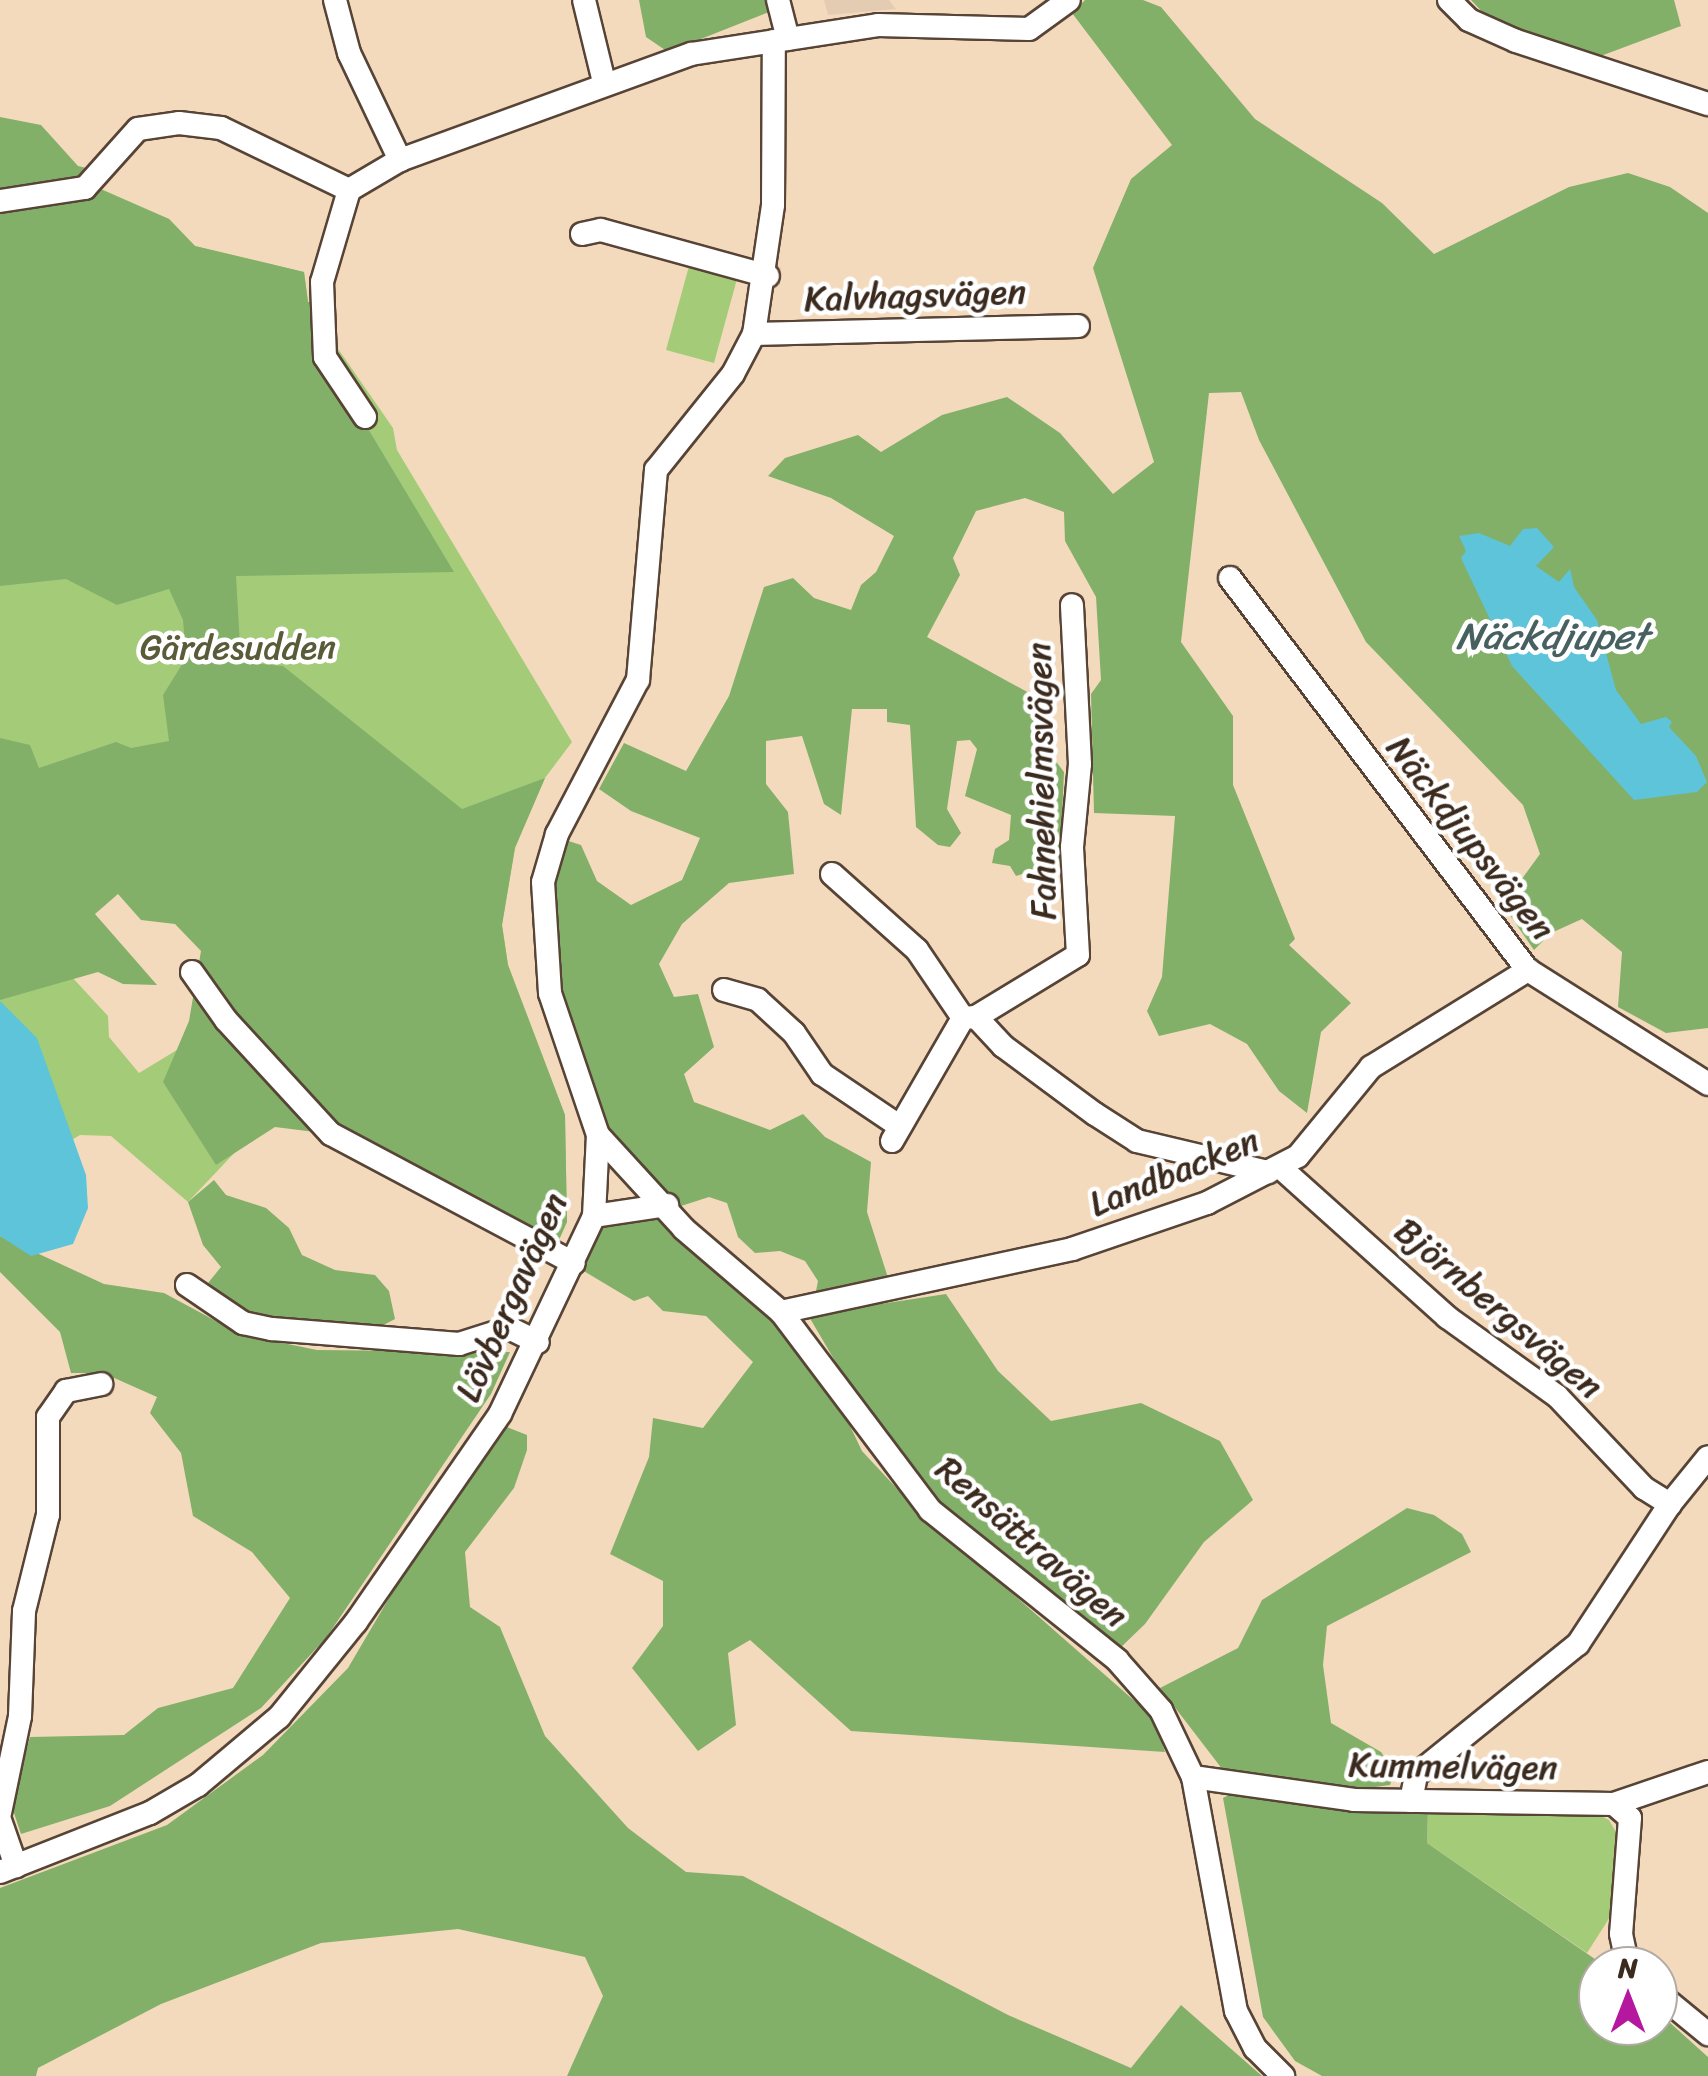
<!DOCTYPE html>
<meta charset="utf-8">
<style>
body{margin:0}
#map{position:relative;width:1708px;height:2076px;overflow:hidden;background:#f4dabd;font-family:Sriracha,sans-serif}
div>[style]{position:absolute}
[style*='--x']{left:calc(var(--x)*1px);top:calc(var(--y)*1px);width:calc(var(--w)*1px);rotate:calc(var(--a)*1deg)}
.built>*{inset:0;background:#e4ccb3}
.green>*{inset:0;background:#a4cc78}
.forest>*{inset:0;background:#83b068}
.water>*{inset:0;background:#5dc4da}
.roads{filter:drop-shadow(2px 0 #574436) drop-shadow(-2px 0 #574436) drop-shadow(0 2px #574436) drop-shadow(0 -2px #574436)}
.minor>*{height:22px;margin:-11px;padding:0 11px;transform-origin:11px;border-radius:11px;background:#fff}
span{translate:-50% -50%;white-space:nowrap;text-align:center;line-height:1.15;-webkit-text-stroke:9px #fff;paint-order:stroke}
.street-label{font-size:35px;color:#3b2a1e}
.park-label{font-size:35px;color:#5a5b39}
.water-label{font-size:38px;color:#476060;font-style:italic}
.north{position:absolute;left:1578px;top:1946px;width:100px;height:100px;box-sizing:border-box;background:#fff;border:2px solid #b1aaa5;border-radius:50%;rotate:0deg;font-size:28px;font-weight:700;line-height:40px;text-align:center;color:#3b2a1e}
.north::after{content:'';display:block;margin:auto;width:35px;height:45px;background:#b5179e;clip-path:polygon(50% 0,100% 100%,50% 72%,0 100%)}
</style>
<div id="map">
<div class="built">
<div style="clip-path:polygon(824px 0,889px 0,896px 9px,828px 15px)"></div>
</div>
<div class="green">
<div style="clip-path:polygon(99px 188px,169px 219px,195px 246px,304px 272px,308px 302px,329px 302px,334px 343px,393px 428px,397px 450px,572px 742px,545px 778px,515px 847px,502px 925px,508px 965px,565px 1115px,567px 1222px,270px 978px,97px 861px,58px 962px,108px 1016px,109px 1037px,139px 1073px,223px 1022px,288px 1096px,188px 1202px,111px 1136px,80px 1135px,65px 1144px,0 1154px,0 191px)"></div>
<div style="clip-path:polygon(689px 266px,737px 279px,714px 363px,666px 350px)"></div>
<div style="clip-path:polygon(1428px 1810px,1597px 1814px,1609px 1820px,1616px 1832px,1610px 1917px,1587px 1953px,1427px 1843px)"></div>
</div>
<div class="forest">
<div style="clip-path:polygon(639px 0,771px 0,774px 10px,668px 52px,646px 37px)"></div>
<div style="clip-path:polygon(1085px 0,1143px 0,1161px 7px,1255px 119px,1382px 203px,1434px 254px,1569px 187px,1628px 173px,1670px 187px,1708px 213px,1708px 1028px,1666px 1033px,1618px 1007px,1622px 952px,1582px 919px,1551px 933px,1534px 950px,1503px 905px,1540px 854px,1523px 805px,1366px 642px,1259px 440px,1241px 392px,1209px 393px,1181px 642px,1233px 716px,1233px 785px,1295px 939px,1289px 945px,1351px 1003px,1321px 1032px,1307px 1113px,1279px 1091px,1247px 1044px,1210px 1024px,1159px 1036px,1147px 1011px,1162px 977px,1175px 816px,1094px 813px,1091px 694px,1101px 680px,1096px 597px,1065px 541px,1064px 512px,1025px 498px,976px 511px,953px 558px,960px 575px,927px 637px,1051px 705px,1051px 755px,1064px 772px,1060px 862px,1016px 876px,1010px 866px,992px 863px,995px 849px,1009px 840px,1011px 815px,965px 796px,977px 749px,970px 740px,957px 741px,947px 809px,961px 833px,950px 847px,938px 845px,916px 827px,910px 725px,887px 722px,887px 709px,852px 709px,841px 815px,824px 804px,802px 736px,766px 741px,766px 784px,788px 812px,794px 874px,729px 883px,682px 924px,659px 964px,674px 997px,698px 994px,714px 1047px,684px 1074px,694px 1102px,770px 1130px,803px 1114px,825px 1137px,871px 1162px,867px 1212px,890px 1284px,814px 1301px,818px 1281px,805px 1261px,780px 1251px,755px 1253px,738px 1237px,727px 1203px,709px 1197px,678px 1207px,604px 1131px,556px 996px,549px 929px,559px 838px,581px 845px,597px 881px,631px 905px,682px 880px,700px 838px,631px 811px,599px 789px,624px 743px,686px 771px,729px 696px,764px 587px,793px 578px,814px 598px,851px 610px,861px 585px,876px 572px,894px 536px,831px 498px,768px 476px,785px 458px,858px 435px,881px 452px,942px 415px,1007px 397px,1060px 433px,1113px 494px,1154px 462px,1093px 268px,1131px 179px,1172px 145px,1072px 13px)"></div>
<div style="clip-path:polygon(1471px 0,1674px 0,1681px 26px,1598px 57px,1488px 18px)"></div>
<div style="clip-path:polygon(0 117px,41px 125px,78px 166px,107px 173px,100px 189px,169px 219px,195px 246px,304px 272px,308px 302px,321px 302px,325px 357px,454px 572px,236px 576px,241px 662px,283px 666px,462px 809px,545px 778px,515px 848px,502px 925px,508px 965px,565px 1115px,567px 1222px,555px 1249px,331px 1134px,275px 1127px,216px 1165px,163px 1082px,189px 1021px,201px 951px,175px 924px,141px 920px,118px 894px,95px 914px,157px 985px,123px 984px,98px 972px,0 1000px,0 738px,30px 745px,39px 768px,116px 742px,131px 748px,169px 741px,163px 695px,186px 658px,183px 620px,169px 589px,117px 605px,66px 579px,0 586px)"></div>
<div style="clip-path:polygon(214px 1180px,226px 1195px,266px 1208px,289px 1228px,302px 1255px,335px 1270px,375px 1275px,389px 1291px,395px 1319px,378px 1328px,290px 1325px,249px 1315px,208px 1283px,221px 1267px,203px 1245px,188px 1202px)"></div>
<div style="clip-path:polygon(658px 1216px,760px 1305px,839px 1403px,862px 1451px,914px 1507px,1154px 1718px,1165px 1752px,851px 1731px,750px 1640px,728px 1653px,736px 1725px,698px 1751px,632px 1668px,663px 1626px,663px 1581px,610px 1554px,649px 1457px,653px 1418px,703px 1428px,753px 1362px,706px 1316px,663px 1311px,648px 1296px,634px 1301px,582px 1270px,587px 1241px,603px 1220px)"></div>
<div style="clip-path:polygon(0 1236px,104px 1284px,164px 1293px,240px 1334px,317px 1350px,510px 1352px,491px 1394px,326px 1638px,261px 1708px,110px 1806px,21px 1834px,11px 1804px,30px 1737px,124px 1735px,158px 1708px,233px 1688px,290px 1598px,252px 1552px,193px 1516px,181px 1453px,150px 1413px,157px 1397px,103px 1373px,71px 1373px,60px 1332px,0 1272px)"></div>
<div style="clip-path:polygon(946px 1294px,998px 1371px,1051px 1421px,1141px 1403px,1220px 1441px,1253px 1500px,1204px 1542px,1145px 1624px,1118px 1650px,938px 1505px,855px 1395px,808px 1315px)"></div>
<div style="clip-path:polygon(502px 1425px,527px 1435px,527px 1450px,514px 1488px,465px 1552px,470px 1607px,500px 1627px,545px 1736px,628px 1828px,686px 1872px,743px 1876px,1008px 2015px,1131px 2068px,1181px 2005px,1262px 2076px,567px 2076px,603px 1996px,585px 1957px,458px 1929px,321px 1943px,161px 2004px,38px 2068px,36px 2076px,0 2076px,0 1888px,167px 1825px,263px 1755px,348px 1668px,429px 1530px)"></div>
<div style="clip-path:polygon(1407px 1508px,1434px 1515px,1462px 1534px,1471px 1552px,1327px 1626px,1323px 1665px,1331px 1723px,1381px 1752px,1395px 1771px,1390px 1785px,1352px 1790px,1226px 1774px,1160px 1688px,1238px 1648px,1262px 1600px)"></div>
<div style="clip-path:polygon(1240px 1789px,1428px 1810px,1427px 1843px,1605px 1966px,1598px 1966px,1598px 2026px,1658px 2026px,1658px 2012px,1708px 2057px,1708px 2076px,1322px 2076px,1295px 2061px,1263px 2017px,1223px 1798px)"></div>
</div>
<div class="water">
<div style="clip-path:polygon(1537px 528px,1554px 547px,1536px 566px,1559px 582px,1570px 569px,1574px 587px,1597px 620px,1616px 690px,1641px 724px,1666px 717px,1672px 722px,1669px 727px,1696px 756px,1707px 782px,1697px 792px,1634px 800px,1512px 666px,1461px 558px,1466px 551px,1459px 536px,1479px 533px,1510px 546px,1523px 529px)"></div>
<div style="clip-path:polygon(0 1001px,37px 1038px,86px 1175px,88px 1208px,73px 1244px,31px 1256px,0 1236px)"></div>
</div>
<div class="roads">
<div class="minor">
<div style="--x:335;--y:0;--w:55;--a:75.2"></div>
<div style="--x:349;--y:53;--w:119;--a:64.5"></div>
<div style="--x:584;--y:0;--w:84;--a:76.3"></div>
<div style="--x:778;--y:0;--w:40;--a:75.6"></div>
<div style="--x:1449;--y:0;--w:28;--a:45"></div>
<div style="--x:1469;--y:20;--w:51;--a:24.1"></div>
<div style="--x:1516;--y:41;--w:202;--a:18.2"></div>
<div style="--x:0;--y:201;--w:86;--a:-8.7"></div>
<div style="--x:85;--y:188;--w:79;--a:-48.1"></div>
<div style="--x:138;--y:129;--w:41;--a:-8.3"></div>
<div style="--x:179;--y:123;--w:42;--a:6.8"></div>
<div style="--x:221;--y:128;--w:142;--a:25.8"></div>
<div style="--x:582;--y:234;--w:19;--a:-12"></div>
<div style="--x:601;--y:230;--w:173;--a:15.4"></div>
<div style="--x:754;--y:334;--w:324;--a:-1.4"></div>
<div style="--x:365;--y:417;--w:72;--a:-123.7"></div>
<div style="--x:325;--y:357;--w:75;--a:-92.3"></div>
<div style="--x:322;--y:282;--w:96;--a:-73.6"></div>
<div style="--x:349;--y:190;--w:59;--a:-30.5"></div>
<div style="--x:400;--y:160;--w:310;--a:-20"></div>
<div style="--x:691;--y:54;--w:189;--a:-8.8"></div>
<div style="--x:878;--y:25;--w:151;--a:1.5"></div>
<div style="--x:1029;--y:29;--w:49;--a:-35.9"></div>
<div style="--x:1230;--y:578;--w:492;--a:52.8"></div>
<div style="--x:1528;--y:970;--w:213;--a:32.3"></div>
<div style="--x:832;--y:874;--w:114;--a:41.8"></div>
<div style="--x:917;--y:950;--w:82;--a:55.9"></div>
<div style="--x:963;--y:1018;--w:13;--a:-4"></div>
<div style="--x:976;--y:1017;--w:40;--a:47"></div>
<div style="--x:1003;--y:1046;--w:114;--a:36.5"></div>
<div style="--x:1095;--y:1114;--w:50;--a:32.7"></div>
<div style="--x:1137;--y:1141;--w:135;--a:13.3"></div>
<div style="--x:192;--y:972;--w:59;--a:54.7"></div>
<div style="--x:226;--y:1020;--w:155;--a:47.4"></div>
<div style="--x:331;--y:1134;--w:275;--a:28"></div>
<div style="--x:724;--y:990;--w:35;--a:16"></div>
<div style="--x:758;--y:1000;--w:49;--a:42.5"></div>
<div style="--x:794;--y:1033;--w:50;--a:55.7"></div>
<div style="--x:822;--y:1074;--w:93;--a:34"></div>
<div style="--x:976;--y:1017;--w:119;--a:-31.3"></div>
<div style="--x:1078;--y:955;--w:108;--a:-93.2"></div>
<div style="--x:1072;--y:847;--w:83;--a:-84.5"></div>
<div style="--x:1080;--y:764;--w:159;--a:-92.9"></div>
<div style="--x:598;--y:1135;--w:127;--a:47.5"></div>
<div style="--x:684;--y:1229;--w:128;--a:40.6"></div>
<div style="--x:781;--y:1312;--w:248;--a:53"></div>
<div style="--x:930;--y:1510;--w:240;--a:38.7"></div>
<div style="--x:1117;--y:1660;--w:67;--a:48.7"></div>
<div style="--x:1161;--y:1710;--w:74;--a:64.5"></div>
<div style="--x:1193;--y:1777;--w:238;--a:79.6"></div>
<div style="--x:1236;--y:2011;--w:42;--a:62.8"></div>
<div style="--x:1255;--y:2048;--w:40;--a:45"></div>
<div style="--x:892;--y:1141;--w:142;--a:-60"></div>
<div style="--x:1281;--y:1168;--w:223;--a:41.9"></div>
<div style="--x:1447;--y:1317;--w:135;--a:35.7"></div>
<div style="--x:1557;--y:1396;--w:127;--a:46.6"></div>
<div style="--x:1644;--y:1488;--w:31;--a:32"></div>
<div style="--x:1670;--y:1504;--w:60;--a:-51"></div>
<div style="--x:594;--y:1216;--w:74;--a:-8.6"></div>
<div style="--x:187;--y:1285;--w:68;--a:34.2"></div>
<div style="--x:243;--y:1323;--w:30;--a:12"></div>
<div style="--x:272;--y:1329;--w:188;--a:4.6"></div>
<div style="--x:459;--y:1344;--w:52;--a:-17.7"></div>
<div style="--x:509;--y:1328;--w:32;--a:26"></div>
<div style="--x:781;--y:1312;--w:298;--a:-12.2"></div>
<div style="--x:1072;--y:1249;--w:143;--a:-18.8"></div>
<div style="--x:1207;--y:1203;--w:102;--a:-27.3"></div>
<div style="--x:1298;--y:1156;--w:115;--a:-50.6"></div>
<div style="--x:1371;--y:1067;--w:185;--a:-31.7"></div>
<div style="--x:1193;--y:1777;--w:163;--a:8.1"></div>
<div style="--x:1354;--y:1800;--w:260;--a:0.9"></div>
<div style="--x:1614;--y:1804;--w:99;--a:-18.8"></div>
<div style="--x:1411;--y:1801;--w:26;--a:-79"></div>
<div style="--x:1416;--y:1775;--w:208;--a:-39"></div>
<div style="--x:1578;--y:1644;--w:168;--a:-56.7"></div>
<div style="--x:1614;--y:1804;--w:21;--a:41"></div>
<div style="--x:1630;--y:1818;--w:116;--a:94.4"></div>
<div style="--x:1621;--y:1934;--w:33;--a:78"></div>
<div style="--x:0;--y:1813;--w:99;--a:-78.3"></div>
<div style="--x:20;--y:1716;--w:105;--a:-87.8"></div>
<div style="--x:24;--y:1611;--w:99;--a:-76"></div>
<div style="--x:48;--y:1515;--w:98;--a:-90"></div>
<div style="--x:48;--y:1417;--w:32;--a:-55"></div>
<div style="--x:66;--y:1391;--w:36;--a:-11"></div>
<div style="--x:0;--y:1820;--w:49;--a:70.8"></div>
<div style="--x:0;--y:1872;--w:161;--a:-21.5"></div>
<div style="--x:150;--y:1813;--w:56;--a:-30.3"></div>
<div style="--x:198;--y:1785;--w:106;--a:-40"></div>
<div style="--x:279;--y:1717;--w:122;--a:-51"></div>
<div style="--x:356;--y:1622;--w:253;--a:-55.3"></div>
<div style="--x:500;--y:1414;--w:219;--a:-64.6"></div>
<div style="--x:594;--y:1216;--w:81;--a:-87.2"></div>
<div style="--x:598;--y:1135;--w:150;--a:-108.7"></div>
<div style="--x:550;--y:993;--w:111;--a:-93.6"></div>
<div style="--x:543;--y:882;--w:50;--a:-73.7"></div>
<div style="--x:557;--y:834;--w:174;--a:-62.3"></div>
<div style="--x:638;--y:680;--w:211;--a:-85.1"></div>
<div style="--x:656;--y:470;--w:123;--a:-51.3"></div>
<div style="--x:733;--y:374;--w:45;--a:-62.3"></div>
<div style="--x:754;--y:334;--w:130;--a:-81.6"></div>
<div style="--x:773;--y:205;--w:164;--a:-89.7"></div>
<div style="--x:1658;--y:1993;--w:65;--a:39.4"></div>
</div>
</div>
<div class="street-label">
<span style="left:915px;top:295px;rotate:-2deg">Kalvhagsvägen</span>
<span style="left:1041px;top:781px;rotate:-91deg">Fahnehielmsvägen</span>
<span style="left:1471px;top:838px;rotate:52deg">Näckdjupsvägen</span>
<span style="left:1174px;top:1172px;rotate:-22deg">Landbacken</span>
<span style="left:511px;top:1297px;rotate:-66deg">Lövbergavägen</span>
<span style="left:1499px;top:1308px;rotate:40deg">Björnbergsvägen</span>
<span style="left:1032px;top:1542px;rotate:41deg">Rensättravägen</span>
<span style="left:1453px;top:1766px;rotate:1deg">Kummelvägen</span>
</div>
<div class="park-label">
<span style="left:238px;top:647px">Gärdesudden</span>
</div>
<div class="water-label">
<span style="left:1552px;top:637px">Näckdjupet</span>
</div>
<div class="north">N</div>
</div>
